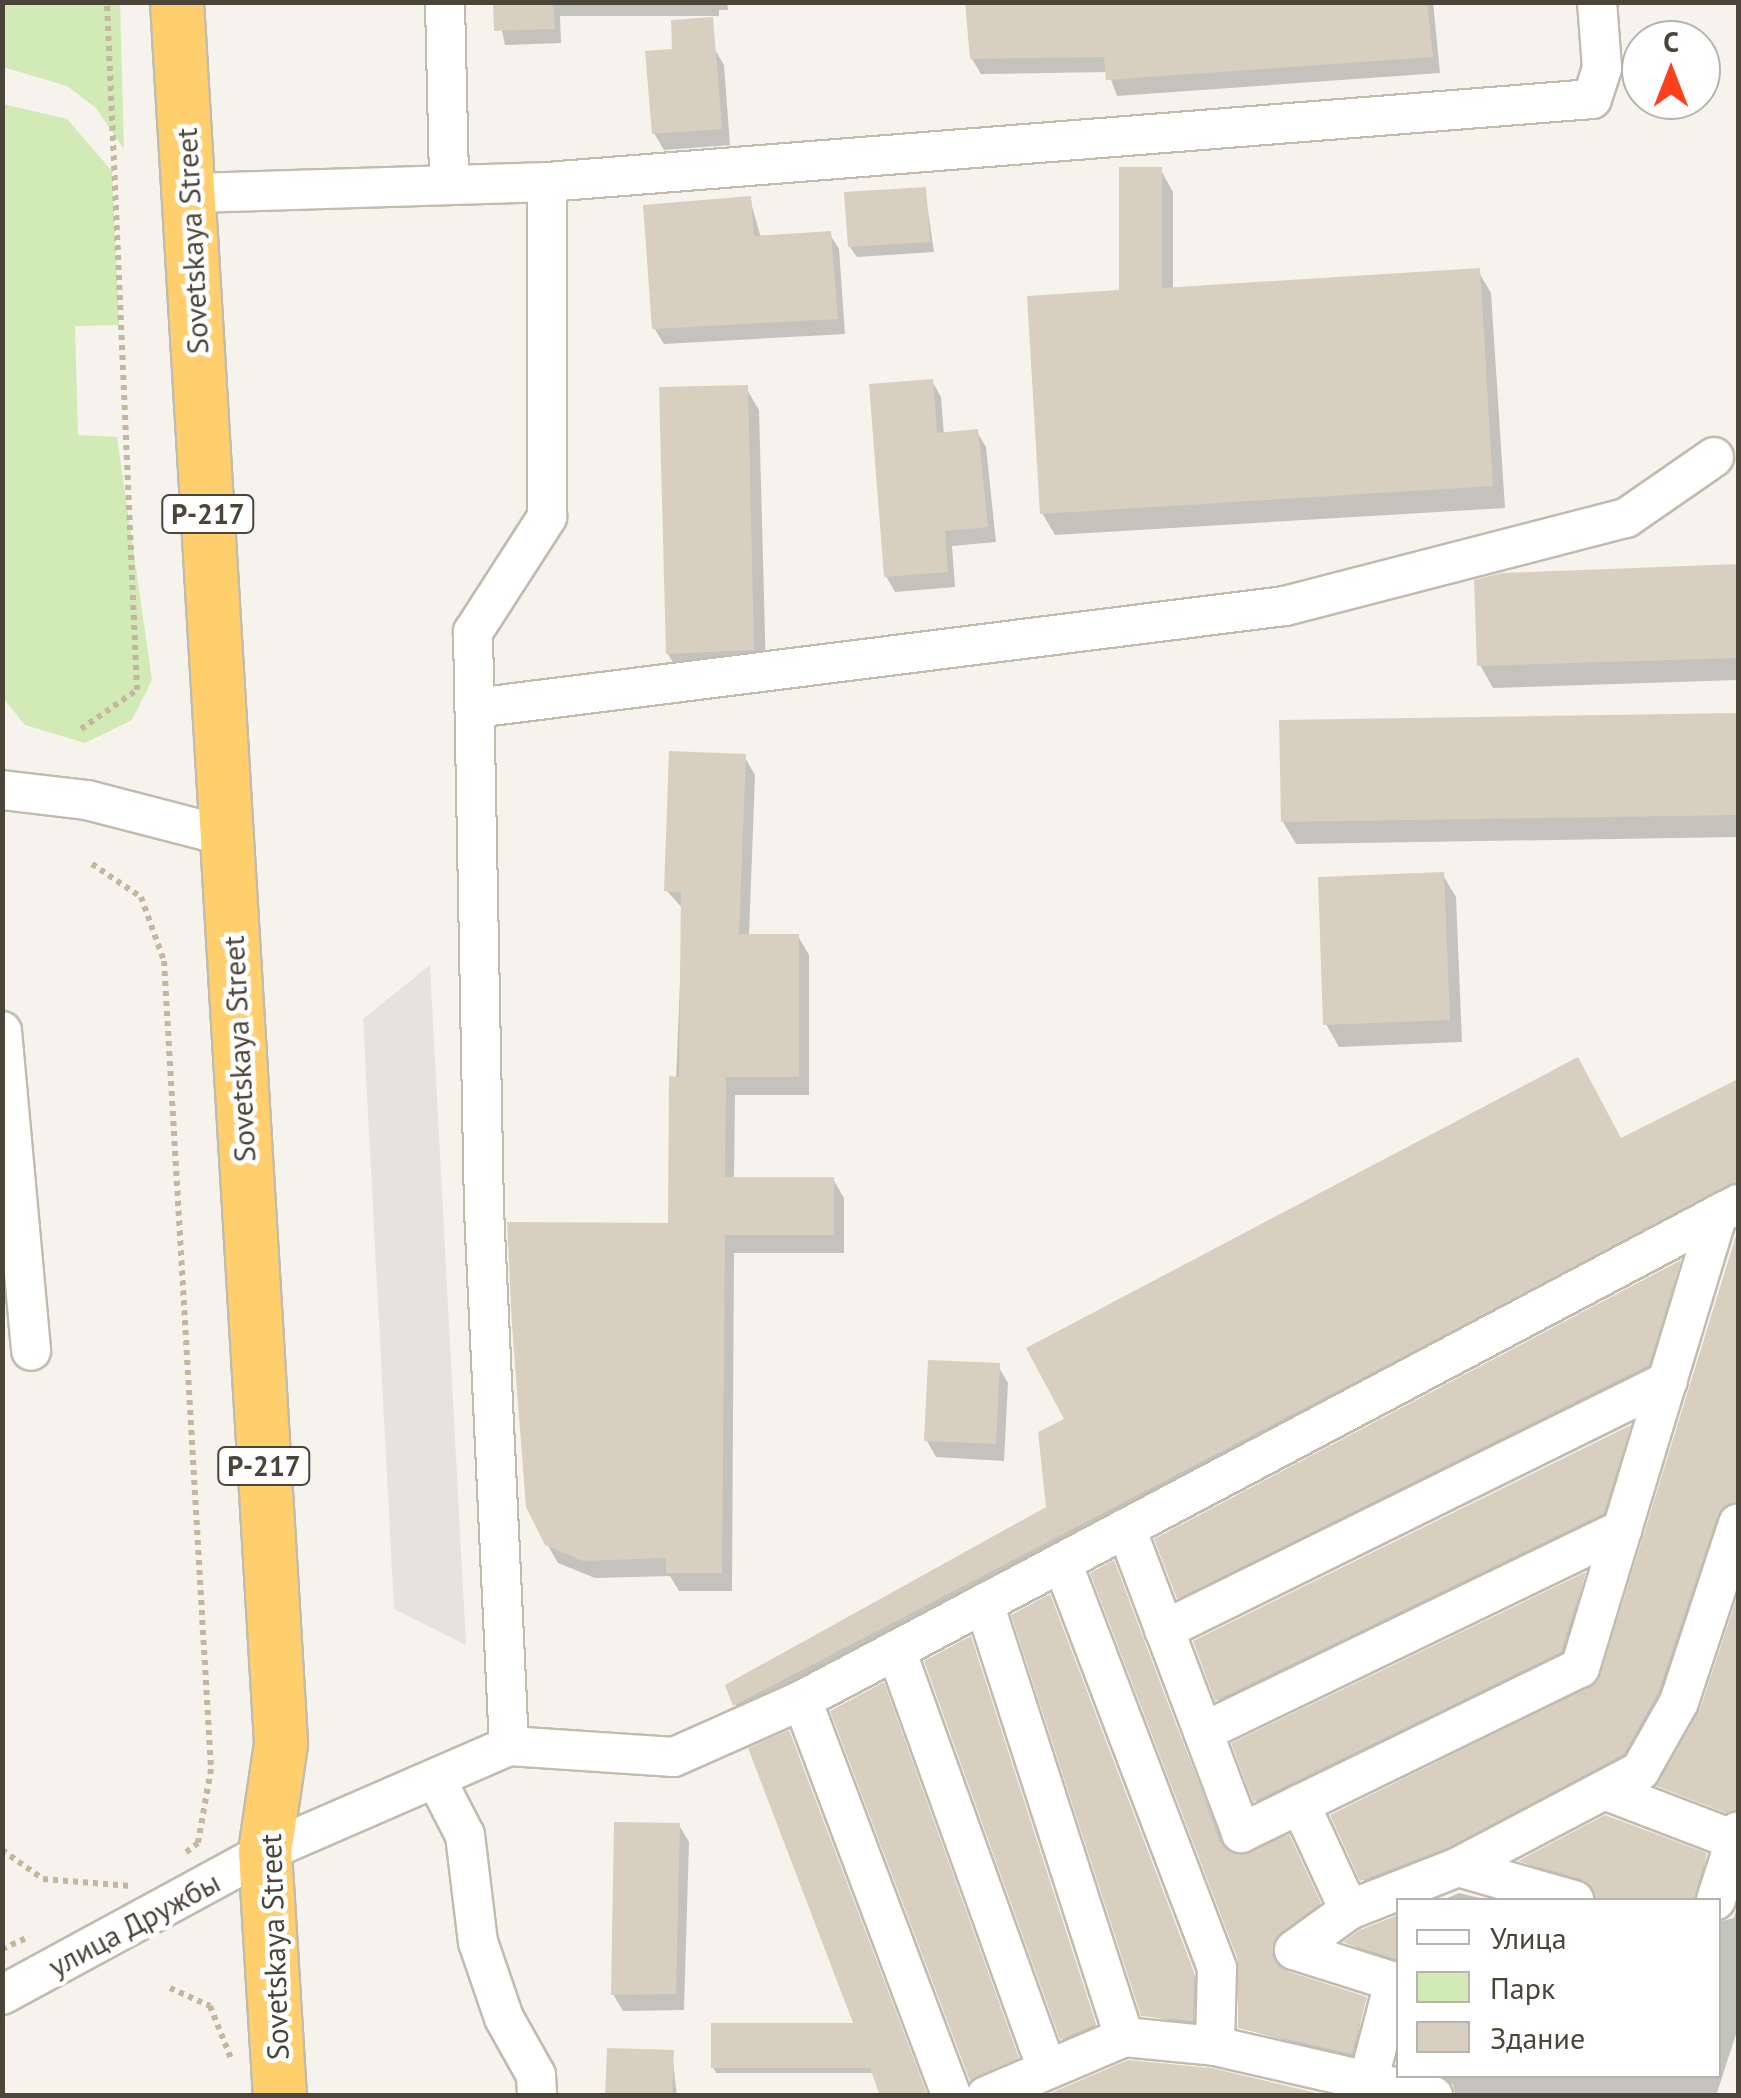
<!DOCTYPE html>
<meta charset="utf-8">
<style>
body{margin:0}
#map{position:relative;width:1741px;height:2098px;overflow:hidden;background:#f6f3ec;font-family:"PT Sans",sans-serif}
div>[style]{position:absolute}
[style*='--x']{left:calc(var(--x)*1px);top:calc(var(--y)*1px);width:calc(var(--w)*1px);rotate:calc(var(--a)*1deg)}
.green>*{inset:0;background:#d2eab5}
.parking>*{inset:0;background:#e5e3e0}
.shadow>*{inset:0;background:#0003}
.building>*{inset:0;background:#d8cfc1}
.path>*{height:6px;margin-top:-3px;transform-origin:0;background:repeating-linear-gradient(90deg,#c4b79f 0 5px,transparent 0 10px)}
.roads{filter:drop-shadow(2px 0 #c2bbae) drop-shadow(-2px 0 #c2bbae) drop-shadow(0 2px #c2bbae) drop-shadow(0 -2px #c2bbae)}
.minor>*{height:38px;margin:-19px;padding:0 19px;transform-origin:19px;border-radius:19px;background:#fff}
.highway>*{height:52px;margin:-26px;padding:0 26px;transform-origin:26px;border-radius:26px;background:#ffcf6e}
span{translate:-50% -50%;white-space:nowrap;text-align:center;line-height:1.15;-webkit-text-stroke:9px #fff;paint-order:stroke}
.shield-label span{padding:2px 8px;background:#fff;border:2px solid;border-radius:8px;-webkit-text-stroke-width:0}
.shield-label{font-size:28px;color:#4b4439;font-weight:700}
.street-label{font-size:30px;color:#4b4439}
.frame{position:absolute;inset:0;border:5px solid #4b4439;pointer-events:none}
.legend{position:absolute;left:1396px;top:1898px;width:325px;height:180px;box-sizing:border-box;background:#fff;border:2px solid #b7b4b0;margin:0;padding:12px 18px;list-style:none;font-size:30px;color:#4b4439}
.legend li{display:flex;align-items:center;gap:20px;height:50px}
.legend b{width:50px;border:2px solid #b7b4b0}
.north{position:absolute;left:1621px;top:20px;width:100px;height:100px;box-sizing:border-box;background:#fff;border:2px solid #b7b4b0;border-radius:50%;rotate:0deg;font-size:28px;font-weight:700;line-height:40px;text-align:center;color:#4b4439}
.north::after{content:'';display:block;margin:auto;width:35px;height:45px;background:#fc3f1d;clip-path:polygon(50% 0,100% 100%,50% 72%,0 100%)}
</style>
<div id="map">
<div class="green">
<div style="clip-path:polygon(2px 3px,120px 3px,124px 149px,96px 108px,67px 86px,3px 67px)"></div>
<div style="clip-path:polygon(3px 104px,67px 119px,112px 171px,119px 325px,75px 326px,78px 435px,117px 437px,152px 680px,132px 720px,85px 743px,25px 725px,3px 698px)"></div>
</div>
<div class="parking">
<div style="clip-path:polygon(430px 965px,466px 1645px,394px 1609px,363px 1019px)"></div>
</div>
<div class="shadow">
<div style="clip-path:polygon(496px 2px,727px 2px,728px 10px,719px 10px,719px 16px,560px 16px,561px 43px,505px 45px)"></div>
<div style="clip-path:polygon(967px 2px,1433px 2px,1440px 73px,1117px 96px,1108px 72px,981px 74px,972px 59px)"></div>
<div style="clip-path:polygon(714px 48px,724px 65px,730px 145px,664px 150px,654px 133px)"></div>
<div style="clip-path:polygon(1161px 170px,1173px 192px,1173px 289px,1478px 271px,1491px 293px,1505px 508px,1055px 535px,1042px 513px)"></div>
<div style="clip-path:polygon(925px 190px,934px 252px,857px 257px,850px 247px)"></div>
<div style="clip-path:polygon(750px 199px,761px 238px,829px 233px,839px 249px,845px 334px,664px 344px,654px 328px)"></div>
<div style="clip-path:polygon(932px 381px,941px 397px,944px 435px,977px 432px,986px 447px,996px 542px,952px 546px,955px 587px,895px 592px,886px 576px)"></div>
<div style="clip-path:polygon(746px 388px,759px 410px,766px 672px,681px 676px,668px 654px)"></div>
<div style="clip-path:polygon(1738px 566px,1738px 680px,1493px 688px,1480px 665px,1502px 576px)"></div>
<div style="clip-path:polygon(1738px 715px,1738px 837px,1296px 844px,1283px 822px,1282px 723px)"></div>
<div style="clip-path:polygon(744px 756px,755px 775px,749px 936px,798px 936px,809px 955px,809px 1095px,735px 1095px,734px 1179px,833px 1179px,844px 1198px,844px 1253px,734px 1253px,732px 1591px,679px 1591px,670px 1576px,595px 1578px,558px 1563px,547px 1544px,670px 1226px,683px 909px,666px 890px)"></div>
<div style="clip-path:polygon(1443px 875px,1456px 897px,1462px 1042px,1339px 1047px,1326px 1024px)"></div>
<div style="clip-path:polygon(1738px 1082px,1738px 1189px,738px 1710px,728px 1687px,1048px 1508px,1621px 1141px)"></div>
<div style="clip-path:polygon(1738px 1234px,1738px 1509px,1718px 1523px,1660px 1699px,1626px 1759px,1452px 1851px,1366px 1885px,1333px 1816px,1600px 1684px)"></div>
<div style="clip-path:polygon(1680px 1263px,1650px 1370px,1181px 1602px,1179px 1598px)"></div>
<div style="clip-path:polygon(998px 1366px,1008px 1383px,1004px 1461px,936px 1457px,927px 1441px)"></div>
<div style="clip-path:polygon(1630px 1428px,1605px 1518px,1220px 1704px,1196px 1642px)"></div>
<div style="clip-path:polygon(1115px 1568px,1226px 1853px,1250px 1856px,1291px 1842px,1321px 1908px,1282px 1937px,1274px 1960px,1286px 1974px,1365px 1999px,1354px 2058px,1240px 2028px,1241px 1960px)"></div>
<div style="clip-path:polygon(1585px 1575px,1563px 1657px,1258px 1805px,1234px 1745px)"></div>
<div style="clip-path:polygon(1052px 1601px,1196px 1979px,1194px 2025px,1143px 2015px)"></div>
<div style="clip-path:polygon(1738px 1602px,1738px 1815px,1659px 1786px,1703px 1710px)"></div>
<div style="clip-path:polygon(972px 1643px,1097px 2029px,1065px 2043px,1062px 2039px)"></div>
<div style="clip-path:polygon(885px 1690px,1019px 2063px,975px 2084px,972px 2080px)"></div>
<div style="clip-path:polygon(679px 1825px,689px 1842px,684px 2010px,623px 2011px,613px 1994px)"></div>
<div style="clip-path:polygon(1706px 1856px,1699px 1900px,1597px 1900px,1593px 1888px,1522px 1862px)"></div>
<div style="clip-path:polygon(1459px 1893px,1488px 1900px,1443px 1900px)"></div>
<div style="clip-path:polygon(1738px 1904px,1738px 2028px,1716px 2096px,1456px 2096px,1453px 2084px,1423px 2076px,1718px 2076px,1718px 1922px,1734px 1918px)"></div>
<div style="clip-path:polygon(1398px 1920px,1398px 1965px,1347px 1943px)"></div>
<div style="clip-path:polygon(856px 2026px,874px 2073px,716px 2073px,713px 2067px)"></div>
<div style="clip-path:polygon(672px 2053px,677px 2096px,608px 2096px)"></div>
</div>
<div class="building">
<div style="clip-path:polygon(493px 2px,553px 2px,555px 29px,494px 31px)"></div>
<div style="clip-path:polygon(965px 2px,1427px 2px,1433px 57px,1106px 80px,1104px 57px,970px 59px)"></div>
<div style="clip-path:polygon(713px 17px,722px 129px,652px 134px,645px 51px,672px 49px,671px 20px)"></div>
<div style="clip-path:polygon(1119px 167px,1162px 167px,1162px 288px,1480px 268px,1493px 486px,1040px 514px,1027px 296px,1119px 290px)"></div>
<div style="clip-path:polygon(926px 187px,930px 242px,848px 247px,844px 192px)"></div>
<div style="clip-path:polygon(751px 196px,754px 236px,831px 231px,838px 319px,652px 329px,643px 205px)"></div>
<div style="clip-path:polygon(933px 379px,937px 433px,978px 429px,988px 527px,945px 531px,948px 572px,884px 577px,869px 384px)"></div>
<div style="clip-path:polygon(748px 385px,754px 650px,666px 654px,659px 387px)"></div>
<div style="clip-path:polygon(1738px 564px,1738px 658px,1477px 666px,1474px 580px,1502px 573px)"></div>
<div style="clip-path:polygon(1738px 713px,1738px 815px,1281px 822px,1279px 720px)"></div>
<div style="clip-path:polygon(669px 751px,746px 754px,739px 934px,799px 934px,799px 1077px,726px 1077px,725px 1177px,834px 1177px,834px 1235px,725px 1235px,722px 1573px,666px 1573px,666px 1558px,583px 1561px,545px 1545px,526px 1507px,512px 1326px,507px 1222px,668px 1223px,669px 1076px,679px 1077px,681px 892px,664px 891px)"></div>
<div style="clip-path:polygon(1444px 872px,1450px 1020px,1323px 1025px,1318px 877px)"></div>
<div style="clip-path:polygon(1578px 1057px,1621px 1138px,1738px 1079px,1738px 1182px,733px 1706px,725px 1685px,1046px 1507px,1038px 1432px,1064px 1419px,1026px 1348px)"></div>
<div style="clip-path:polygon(1738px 1229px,1738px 1502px,1717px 1517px,1658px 1693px,1624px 1754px,1449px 1847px,1360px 1881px,1330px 1815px,1598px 1682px)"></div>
<div style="clip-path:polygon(1681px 1260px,1649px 1365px,1177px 1599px,1154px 1539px)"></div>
<div style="clip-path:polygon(928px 1360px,1000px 1363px,996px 1444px,924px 1441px)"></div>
<div style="clip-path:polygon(1631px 1425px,1604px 1513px,1215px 1701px,1193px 1641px)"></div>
<div style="clip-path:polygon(1114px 1560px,1220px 1842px,1240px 1855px,1289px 1834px,1321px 1903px,1280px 1933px,1272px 1955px,1287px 1971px,1367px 1997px,1352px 2054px,1238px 2028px,1238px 1960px,1090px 1573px)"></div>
<div style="clip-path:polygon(1586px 1572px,1561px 1652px,1253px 1802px,1231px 1743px)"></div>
<div style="clip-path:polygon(1050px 1594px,1194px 1972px,1193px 2021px,1141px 2016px,1011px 1615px)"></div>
<div style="clip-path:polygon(1738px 1594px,1738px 1809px,1726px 1813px,1656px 1786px,1700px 1709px)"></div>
<div style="clip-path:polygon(971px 1636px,1096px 2024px,1060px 2040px,924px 1661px)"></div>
<div style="clip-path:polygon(884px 1682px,1019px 2058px,970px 2081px,830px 1711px)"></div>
<div style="clip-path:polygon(789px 1730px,928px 2096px,880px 2096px,870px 2068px,711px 2068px,711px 2023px,853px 2023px,748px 1748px)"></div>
<div style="clip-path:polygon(1605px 1815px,1707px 1853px,1694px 1900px,1596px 1900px,1581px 1879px,1518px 1861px)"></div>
<div style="clip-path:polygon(614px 1822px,680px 1823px,676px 1994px,611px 1995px)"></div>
<div style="clip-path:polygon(1398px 1915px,1398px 1960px,1343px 1942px,1360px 1930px)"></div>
<div style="clip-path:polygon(607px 2048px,674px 2050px,672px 2096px,605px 2096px)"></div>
<div style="clip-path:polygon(1128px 2060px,1211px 2068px,1330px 2096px,1044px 2096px)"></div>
</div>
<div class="path">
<div style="--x:81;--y:729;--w:68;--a:-34.9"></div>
<div style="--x:137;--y:690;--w:689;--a:-92.5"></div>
<div style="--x:92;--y:864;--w:59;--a:34"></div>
<div style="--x:141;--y:897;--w:68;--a:70.2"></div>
<div style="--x:164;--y:961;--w:809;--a:86.67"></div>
<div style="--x:211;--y:1769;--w:75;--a:100"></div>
<div style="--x:198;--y:1843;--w:18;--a:142"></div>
<div style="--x:2;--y:1850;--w:50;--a:35.3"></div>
<div style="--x:43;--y:1879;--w:88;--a:4.5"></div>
<div style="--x:2;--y:1949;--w:30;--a:-24"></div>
<div style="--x:170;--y:1988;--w:44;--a:24.2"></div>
<div style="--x:210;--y:2006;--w:59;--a:68.2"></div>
</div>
<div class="roads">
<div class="minor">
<div style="--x:445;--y:2;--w:178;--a:88.7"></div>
<div style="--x:547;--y:182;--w:1048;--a:-4.54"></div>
<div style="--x:1592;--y:99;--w:33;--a:-72"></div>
<div style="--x:1602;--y:68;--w:66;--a:-94.3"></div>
<div style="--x:475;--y:708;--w:816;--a:-7.18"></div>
<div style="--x:1285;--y:606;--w:352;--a:-14.5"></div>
<div style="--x:1626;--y:518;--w:107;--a:-34.7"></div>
<div style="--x:2;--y:790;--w:86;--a:6.7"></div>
<div style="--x:87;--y:800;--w:144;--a:14.5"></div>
<div style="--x:2;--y:1031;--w:321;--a:84.8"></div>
<div style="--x:1126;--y:1528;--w:326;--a:69.3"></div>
<div style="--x:1241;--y:1833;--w:377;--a:-26"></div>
<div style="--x:1580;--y:1668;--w:474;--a:-73.1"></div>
<div style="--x:1062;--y:1562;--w:435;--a:69.1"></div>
<div style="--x:1217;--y:1968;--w:78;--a:91.5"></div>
<div style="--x:984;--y:1603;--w:456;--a:72.1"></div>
<div style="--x:1164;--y:1630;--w:562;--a:-26.29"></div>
<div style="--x:896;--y:1650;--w:446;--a:70.2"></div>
<div style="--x:802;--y:1700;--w:423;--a:69.3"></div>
<div style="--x:1203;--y:1732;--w:466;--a:-25.8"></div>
<div style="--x:509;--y:1746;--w:165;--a:3.8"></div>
<div style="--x:674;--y:1757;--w:140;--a:-24"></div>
<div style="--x:802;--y:1700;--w:1059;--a:-27.92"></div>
<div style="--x:437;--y:1781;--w:61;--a:62.6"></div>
<div style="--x:465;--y:1835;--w:108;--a:83.1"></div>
<div style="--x:478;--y:1942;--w:80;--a:71.1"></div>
<div style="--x:504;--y:2018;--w:65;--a:60.7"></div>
<div style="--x:536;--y:2075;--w:21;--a:87"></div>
<div style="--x:1604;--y:1790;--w:140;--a:20.9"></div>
<div style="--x:1300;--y:1804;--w:117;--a:65.2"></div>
<div style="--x:1458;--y:1867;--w:121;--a:15.9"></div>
<div style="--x:1716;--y:1900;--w:72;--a:-72.3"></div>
<div style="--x:1398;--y:1983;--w:109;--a:-162.4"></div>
<div style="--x:1294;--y:1950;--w:68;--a:-36"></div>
<div style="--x:1349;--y:1910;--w:117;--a:-21.5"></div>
<div style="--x:1458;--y:1867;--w:206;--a:-27.8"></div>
<div style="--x:1640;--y:1771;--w:79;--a:-60.5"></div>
<div style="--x:1679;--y:1702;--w:188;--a:-71.7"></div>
<div style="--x:2;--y:1995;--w:299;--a:-28.5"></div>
<div style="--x:265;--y:1852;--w:266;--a:-23.5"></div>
<div style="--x:509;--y:1746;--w:537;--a:-92.67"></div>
<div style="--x:484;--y:1210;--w:578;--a:-91.09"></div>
<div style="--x:473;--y:632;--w:137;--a:-57.2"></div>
<div style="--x:547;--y:517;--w:335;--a:-90"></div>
<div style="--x:547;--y:182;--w:357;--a:178.2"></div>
<div style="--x:1369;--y:2078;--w:99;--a:-75.4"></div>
<div style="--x:986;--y:2096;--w:150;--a:-23.1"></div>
<div style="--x:1124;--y:2037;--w:91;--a:5.6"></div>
<div style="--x:1215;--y:2046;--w:224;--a:12.9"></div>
</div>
<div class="highway">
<div style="--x:177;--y:2;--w:1745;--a:86.58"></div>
<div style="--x:281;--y:1744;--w:109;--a:98.4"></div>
<div style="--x:265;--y:1852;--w:244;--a:86.5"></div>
</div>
</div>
<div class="shield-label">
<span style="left:208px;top:514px">Р-217</span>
<span style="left:264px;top:1466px">Р-217</span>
</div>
<div class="street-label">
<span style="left:192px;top:241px;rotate:-93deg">Sovetskaya Street</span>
<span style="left:239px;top:1049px;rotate:-93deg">Sovetskaya Street</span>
<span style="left:134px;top:1924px;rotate:-28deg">улица Дружбы</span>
<span style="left:274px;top:1947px;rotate:-92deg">Sovetskaya Street</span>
</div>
<div class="frame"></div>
<ul class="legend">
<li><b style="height:12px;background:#fff"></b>Улица</li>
<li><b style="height:28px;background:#d2eab5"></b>Парк</li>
<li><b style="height:28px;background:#d8cfc1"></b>Здание</li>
</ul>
<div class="north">С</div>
</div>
